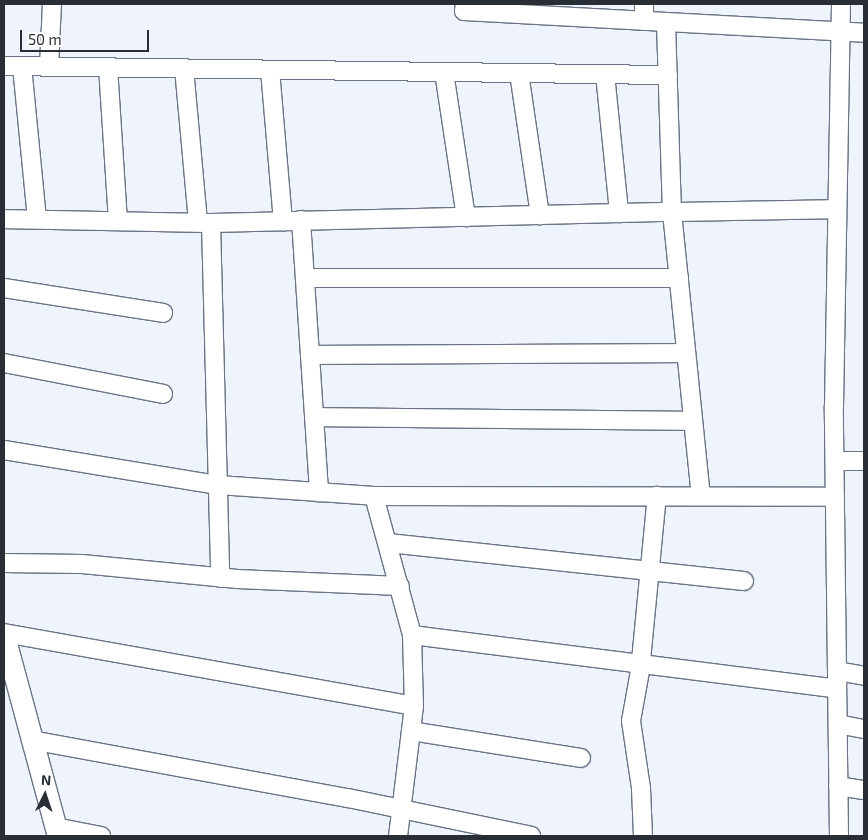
<!DOCTYPE html>
<style>
body{margin:0}
#map{position:relative;width:868px;height:840px;overflow:hidden;background:#eff4fc;font-family:"Exo 2",sans-serif}
div>[style]{position:absolute}
[style*='--x']{left:calc(var(--x)*1px);top:calc(var(--y)*1px);width:calc(var(--w)*1px);rotate:calc(var(--a)*1deg)}
.roads{filter:drop-shadow(1px 0 #697486) drop-shadow(-1px 0 #697486) drop-shadow(0 1px #697486) drop-shadow(0 -1px #697486)}
.minor>*{height:18px;margin:-9px;padding:0 9px;transform-origin:9px;border-radius:9px;background:#fff}
.major>*{height:21px;margin:-10.5px;padding:0 10.5px;transform-origin:10.5px;border-radius:10.5px;background:#fff}
span{translate:-50% -50%;white-space:nowrap;text-align:center;line-height:1.15;-webkit-text-stroke:5px #fff;paint-order:stroke}
.frame{position:absolute;inset:0;border:5px solid #292e36;pointer-events:none}
.north{position:absolute;left:20px;top:770px;width:50px;height:50px;-webkit-text-stroke:4px #fff;paint-order:stroke;rotate:4deg;font-size:14px;font-weight:700;line-height:20px;text-align:center;color:#292e36}
.north::after{content:'';display:block;margin:auto;width:18px;height:22px;background:#292e36;clip-path:polygon(50% 0,100% 100%,50% 72%,0 100%)}
.scale{position:absolute;left:20px;top:30px;width:129px;height:22px;box-sizing:border-box;border:2px solid #292e36;border-top:0;padding-left:6px;font-size:15px;line-height:18px;white-space:nowrap;color:#292e36;-webkit-text-stroke:4px #fff;paint-order:stroke}
</style>
<div id="map">
<div class="roads">
<div class="minor">
<div style="--x:465;--y:4;--w:7;--a:98"></div>
<div style="--x:464;--y:11;--w:401;--a:3.1"></div>
<div style="--x:644;--y:21;--w:17;--a:-90"></div>
<div style="--x:666;--y:23;--w:189;--a:88.2"></div>
<div style="--x:672;--y:212;--w:164;--a:-1"></div>
<div style="--x:4;--y:66;--w:664;--a:0.78"></div>
<div style="--x:22;--y:66;--w:154;--a:84.4"></div>
<div style="--x:49;--y:67;--w:63;--a:-87.3"></div>
<div style="--x:108;--y:67;--w:153;--a:86.3"></div>
<div style="--x:184;--y:68;--w:155;--a:84.8"></div>
<div style="--x:270;--y:70;--w:152;--a:85.1"></div>
<div style="--x:444;--y:72;--w:147;--a:81.4"></div>
<div style="--x:519;--y:73;--w:144;--a:81.6"></div>
<div style="--x:605;--y:74;--w:140;--a:84.2"></div>
<div style="--x:4;--y:219;--w:207;--a:1.1"></div>
<div style="--x:211;--y:223;--w:355;--a:88.5"></div>
<div style="--x:301;--y:220;--w:273;--a:86.2"></div>
<div style="--x:211;--y:223;--w:461;--a:-1.4"></div>
<div style="--x:672;--y:212;--w:285;--a:84.2"></div>
<div style="--x:305;--y:278;--w:374;--a:0"></div>
<div style="--x:4;--y:288;--w:161;--a:8.9"></div>
<div style="--x:310;--y:355;--w:376;--a:-0.3"></div>
<div style="--x:4;--y:363;--w:162;--a:11"></div>
<div style="--x:314;--y:417;--w:379;--a:0.6"></div>
<div style="--x:4;--y:450;--w:217;--a:9.3"></div>
<div style="--x:218;--y:485;--w:156;--a:4"></div>
<div style="--x:374;--y:496;--w:461;--a:0.1"></div>
<div style="--x:835;--y:461;--w:29;--a:0"></div>
<div style="--x:374;--y:496;--w:144;--a:74.7"></div>
<div style="--x:412;--y:635;--w:71;--a:88.4"></div>
<div style="--x:414;--y:706;--w:131;--a:97"></div>
<div style="--x:388;--y:543;--w:358;--a:6.1"></div>
<div style="--x:4;--y:563;--w:78;--a:0.7"></div>
<div style="--x:82;--y:564;--w:156;--a:5.5"></div>
<div style="--x:237;--y:579;--w:163;--a:2.5"></div>
<div style="--x:4;--y:633;--w:416;--a:10.1"></div>
<div style="--x:412;--y:635;--w:428;--a:7.2"></div>
<div style="--x:837;--y:671;--w:27;--a:10"></div>
<div style="--x:838;--y:724;--w:26;--a:11"></div>
<div style="--x:411;--y:731;--w:172;--a:9"></div>
<div style="--x:31;--y:740;--w:322;--a:10.4"></div>
<div style="--x:348;--y:798;--w:187;--a:11.7"></div>
<div style="--x:838;--y:786;--w:26;--a:9"></div>
<div style="--x:55;--y:827;--w:47;--a:11.1"></div>
<div style="--x:643;--y:836;--w:48;--a:-92.4"></div>
<div style="--x:641;--y:788;--w:68;--a:-98.5"></div>
<div style="--x:631;--y:721;--w:51;--a:-79.8"></div>
<div style="--x:640;--y:671;--w:176;--a:-84.5"></div>
<div style="--x:839;--y:836;--w:430;--a:-90.7"></div>
<div style="--x:834;--y:406;--w:402;--a:-89"></div>
</div>
<div class="major">
<div style="--x:4;--y:636;--w:207;--a:74.9"></div>
</div>
</div>
<div class="frame"></div>
<div class="north">N</div>
<div class="scale">50 m</div>
</div>
